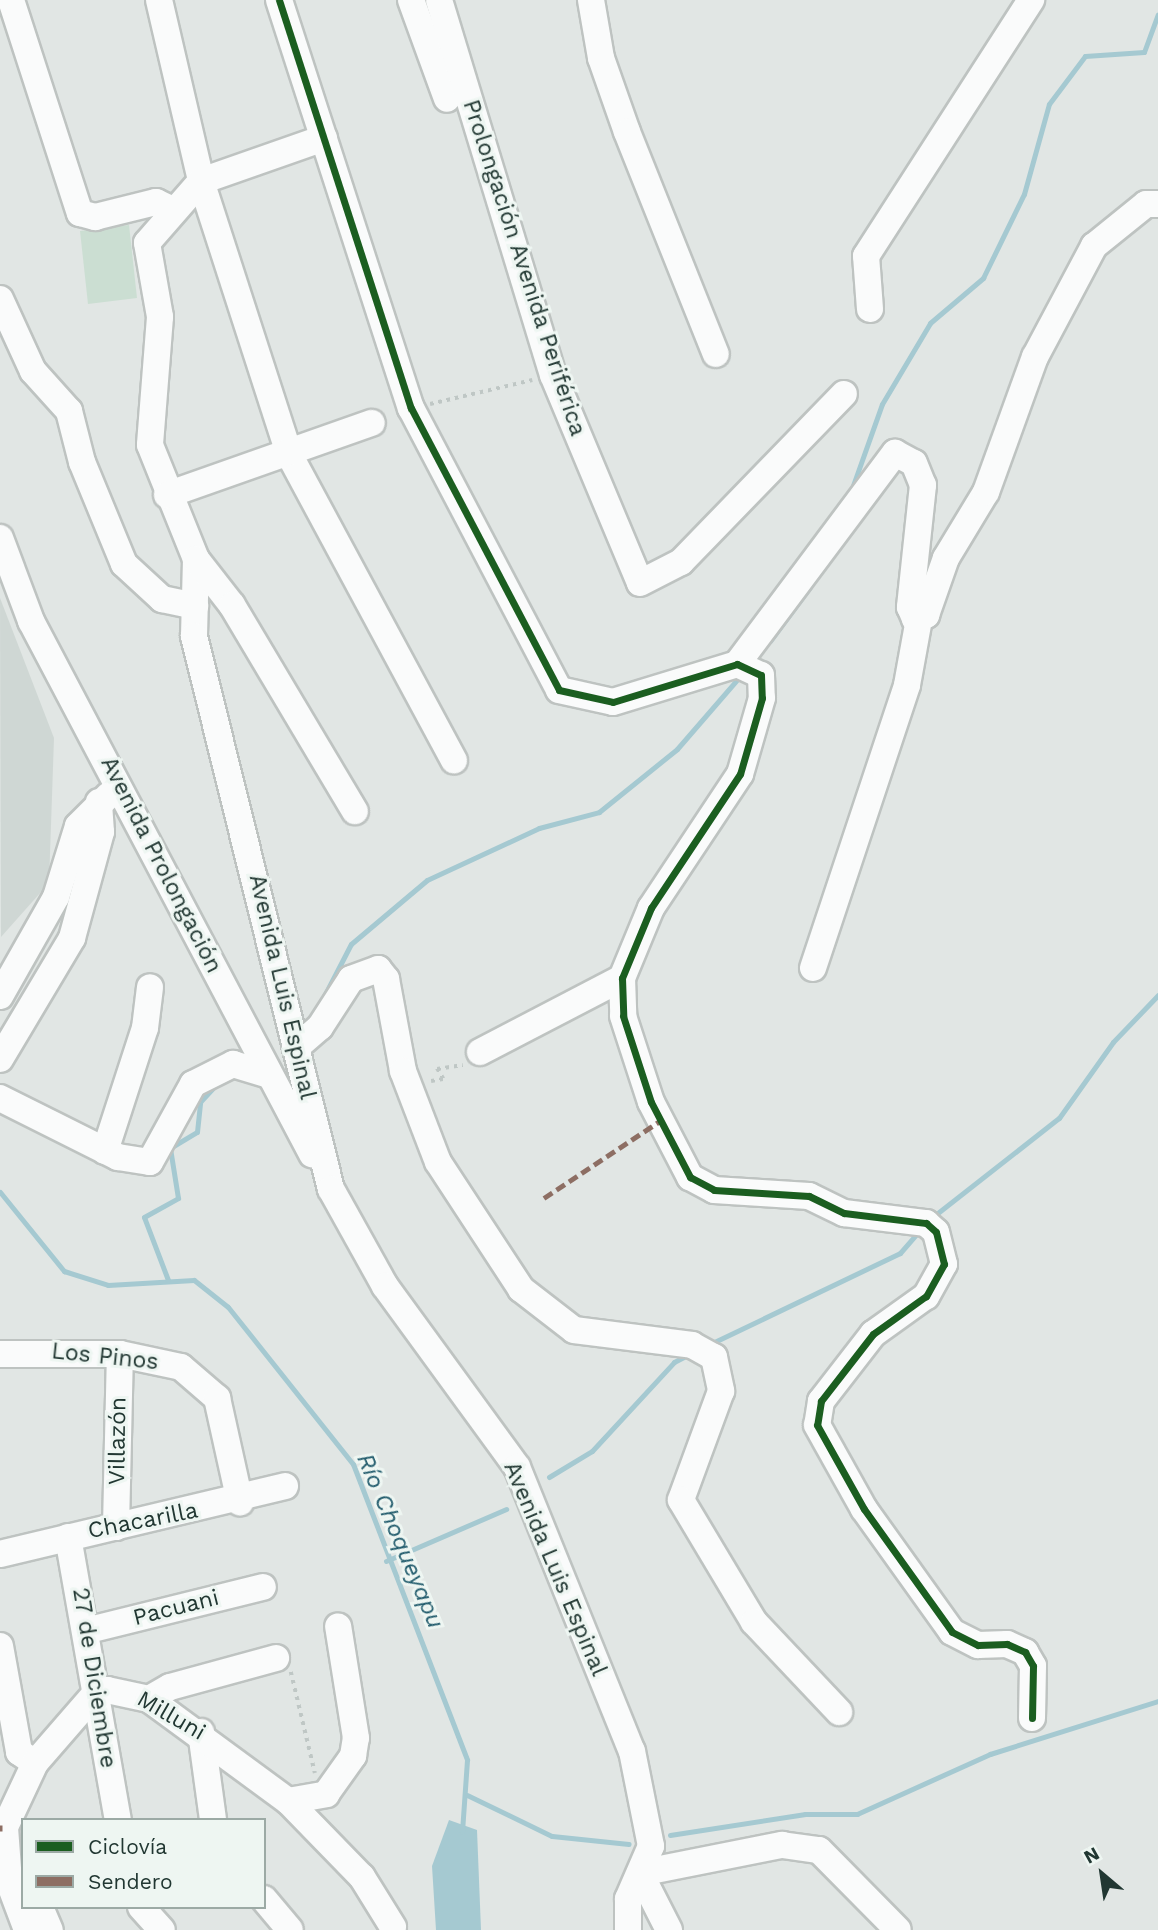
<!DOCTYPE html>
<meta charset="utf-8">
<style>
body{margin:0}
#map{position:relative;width:1158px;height:1930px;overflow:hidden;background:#e1e6e4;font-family:"Work Sans",sans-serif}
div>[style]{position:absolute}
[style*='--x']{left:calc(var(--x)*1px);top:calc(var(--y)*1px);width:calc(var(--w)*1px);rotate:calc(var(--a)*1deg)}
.built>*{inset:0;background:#cfd7d4}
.green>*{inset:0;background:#cbded2}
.water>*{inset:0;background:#a5c9d1}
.stream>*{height:5px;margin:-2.5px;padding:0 2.5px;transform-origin:2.5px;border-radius:2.5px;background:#a5c9d1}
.path>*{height:3.5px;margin-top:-1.75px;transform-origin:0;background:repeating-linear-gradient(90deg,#bfc7c5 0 3.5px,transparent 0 8.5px)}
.roads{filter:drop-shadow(2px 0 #bec3c1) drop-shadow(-2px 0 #bec3c1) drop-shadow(0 2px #bec3c1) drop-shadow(0 -2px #bec3c1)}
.minor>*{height:26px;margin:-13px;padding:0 13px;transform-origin:13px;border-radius:13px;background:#fafbfb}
.quiet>*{height:5px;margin-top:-2.5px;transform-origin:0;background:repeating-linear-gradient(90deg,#8d6e63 0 10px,transparent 0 15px)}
.cycleway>*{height:7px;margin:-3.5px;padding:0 3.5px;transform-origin:3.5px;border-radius:3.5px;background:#1b5e20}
span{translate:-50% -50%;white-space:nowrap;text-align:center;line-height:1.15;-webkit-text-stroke:6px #eef6f2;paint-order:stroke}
.street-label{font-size:23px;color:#213732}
.water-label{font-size:24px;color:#215b6c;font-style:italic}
.legend{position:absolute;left:21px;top:1818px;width:245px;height:91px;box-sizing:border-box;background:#eef6f2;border:2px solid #9caaa5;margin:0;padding:9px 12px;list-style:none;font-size:21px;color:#213732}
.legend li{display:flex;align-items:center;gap:14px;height:35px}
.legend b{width:35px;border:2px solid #9caaa5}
.north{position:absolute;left:1067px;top:1839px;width:70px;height:70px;-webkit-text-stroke:5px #eef6f2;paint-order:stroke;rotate:331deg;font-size:19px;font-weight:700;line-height:28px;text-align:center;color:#213732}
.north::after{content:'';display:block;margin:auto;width:24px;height:32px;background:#213732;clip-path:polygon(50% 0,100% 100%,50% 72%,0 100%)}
</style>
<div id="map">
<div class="built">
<div style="clip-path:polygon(0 598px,54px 738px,49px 883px,1px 937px)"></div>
</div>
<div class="green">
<div style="clip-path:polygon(129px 225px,137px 298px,88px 304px,80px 231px)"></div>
</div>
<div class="water">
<div style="clip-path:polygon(449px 1820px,477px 1830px,481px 1930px,436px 1930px,432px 1866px)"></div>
</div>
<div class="stream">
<div style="--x:851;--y:491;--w:92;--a:-70.4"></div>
<div style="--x:882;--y:404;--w:94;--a:-59.3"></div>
<div style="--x:930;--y:323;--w:70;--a:-40.3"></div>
<div style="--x:983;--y:278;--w:93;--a:-64"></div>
<div style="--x:1024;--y:194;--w:93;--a:-74.5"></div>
<div style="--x:1049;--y:104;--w:60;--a:-53.1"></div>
<div style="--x:1085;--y:56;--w:59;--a:-3.9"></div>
<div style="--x:1144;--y:52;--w:40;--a:-69.8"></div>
<div style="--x:770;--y:641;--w:67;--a:-53.5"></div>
<div style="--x:321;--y:1002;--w:65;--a:-62.7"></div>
<div style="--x:351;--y:944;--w:99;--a:-40.1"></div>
<div style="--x:427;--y:880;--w:123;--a:-24.9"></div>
<div style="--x:539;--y:828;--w:62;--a:-14.9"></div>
<div style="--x:599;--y:812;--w:100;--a:-38.9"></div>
<div style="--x:677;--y:749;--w:99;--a:-49.1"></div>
<div style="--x:0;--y:1192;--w:102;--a:51"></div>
<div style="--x:64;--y:1271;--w:46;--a:17.7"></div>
<div style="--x:108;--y:1285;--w:86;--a:-3.3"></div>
<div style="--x:194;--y:1280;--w:43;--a:38.5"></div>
<div style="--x:228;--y:1307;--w:201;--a:51.5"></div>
<div style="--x:353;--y:1464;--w:317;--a:68.9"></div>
<div style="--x:467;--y:1760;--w:72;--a:94"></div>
<div style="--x:930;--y:1219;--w:164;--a:-38.1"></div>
<div style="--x:1059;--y:1118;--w:93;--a:-54.6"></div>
<div style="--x:1113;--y:1042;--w:65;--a:-46.2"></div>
<div style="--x:168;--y:1280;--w:67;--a:-110.9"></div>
<div style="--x:144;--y:1217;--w:39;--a:-29"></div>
<div style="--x:178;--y:1198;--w:51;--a:-99.1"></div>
<div style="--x:170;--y:1148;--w:31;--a:-31"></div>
<div style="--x:197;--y:1132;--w:30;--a:-84"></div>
<div style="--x:200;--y:1102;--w:22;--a:-47"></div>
<div style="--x:708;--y:1345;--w:213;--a:-25.6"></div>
<div style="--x:900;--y:1253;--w:29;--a:-49"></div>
<div style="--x:549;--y:1477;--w:50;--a:-31.2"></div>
<div style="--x:592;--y:1451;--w:121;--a:-47.3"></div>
<div style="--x:674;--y:1362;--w:18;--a:-27"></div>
<div style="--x:386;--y:1561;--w:131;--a:-23.4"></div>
<div style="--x:467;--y:1795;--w:94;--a:25.8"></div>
<div style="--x:552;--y:1836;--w:77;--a:5.9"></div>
<div style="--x:670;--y:1835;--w:137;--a:-8.8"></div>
<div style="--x:805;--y:1814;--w:52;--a:0"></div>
<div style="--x:857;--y:1814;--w:146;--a:-24.3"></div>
<div style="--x:990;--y:1754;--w:176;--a:-17.5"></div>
</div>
<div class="path">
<div style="--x:430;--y:404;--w:105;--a:-13.2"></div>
<div style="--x:431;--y:1081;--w:12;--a:-9"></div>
<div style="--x:443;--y:1079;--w:12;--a:-121"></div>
<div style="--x:437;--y:1069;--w:26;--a:-9"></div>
<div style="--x:291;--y:1672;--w:104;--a:76.6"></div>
</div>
<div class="roads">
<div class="minor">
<div style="--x:11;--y:0;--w:224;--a:72.1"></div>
<div style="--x:80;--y:213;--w:16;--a:15"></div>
<div style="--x:95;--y:217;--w:63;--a:-13.8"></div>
<div style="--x:156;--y:202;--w:17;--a:25"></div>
<div style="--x:159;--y:0;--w:186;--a:76.9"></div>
<div style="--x:201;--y:181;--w:82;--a:131.1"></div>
<div style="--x:147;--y:243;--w:75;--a:80"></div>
<div style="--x:160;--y:317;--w:128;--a:94.5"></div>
<div style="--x:150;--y:445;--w:123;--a:68"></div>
<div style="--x:196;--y:559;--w:77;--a:91.5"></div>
<div style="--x:194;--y:636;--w:570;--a:76.09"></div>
<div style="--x:331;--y:1189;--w:111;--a:60.9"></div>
<div style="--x:385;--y:1286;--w:224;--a:53.9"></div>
<div style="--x:517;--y:1467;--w:306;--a:68"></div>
<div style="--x:632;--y:1751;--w:97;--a:78.7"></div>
<div style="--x:651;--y:1846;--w:58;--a:113.5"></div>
<div style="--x:628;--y:1899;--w:31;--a:90"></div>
<div style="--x:279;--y:0;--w:429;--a:72.1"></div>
<div style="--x:411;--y:408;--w:318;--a:62.3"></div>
<div style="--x:559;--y:690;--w:55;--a:12.5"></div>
<div style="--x:613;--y:702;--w:130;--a:-17"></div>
<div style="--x:737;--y:664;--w:26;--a:25"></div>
<div style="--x:761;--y:675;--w:23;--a:88"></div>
<div style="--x:762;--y:698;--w:79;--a:106.1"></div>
<div style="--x:740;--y:774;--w:161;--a:123.6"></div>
<div style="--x:651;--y:908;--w:76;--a:112.5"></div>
<div style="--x:622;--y:978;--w:38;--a:88"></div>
<div style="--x:623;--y:1016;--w:90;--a:72"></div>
<div style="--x:651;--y:1102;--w:85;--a:62.5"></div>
<div style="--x:690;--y:1177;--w:27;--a:28"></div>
<div style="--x:714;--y:1190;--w:95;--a:3.6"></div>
<div style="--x:809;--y:1196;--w:39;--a:26"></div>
<div style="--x:844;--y:1213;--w:83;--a:7"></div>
<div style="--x:926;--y:1223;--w:13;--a:42"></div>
<div style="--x:936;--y:1232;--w:33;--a:76"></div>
<div style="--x:944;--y:1264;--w:37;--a:119"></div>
<div style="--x:926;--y:1296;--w:65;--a:144.4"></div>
<div style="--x:873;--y:1334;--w:85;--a:127.8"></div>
<div style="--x:821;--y:1401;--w:24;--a:99"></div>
<div style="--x:817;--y:1425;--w:96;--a:60.8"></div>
<div style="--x:864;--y:1509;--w:151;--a:54.4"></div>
<div style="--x:952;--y:1632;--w:29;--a:27"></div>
<div style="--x:978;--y:1645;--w:29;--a:-2"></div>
<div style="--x:1007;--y:1644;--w:20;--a:24"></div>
<div style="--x:1025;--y:1652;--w:16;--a:60"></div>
<div style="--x:1033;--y:1666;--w:52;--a:91.1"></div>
<div style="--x:411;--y:0;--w:105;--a:70"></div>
<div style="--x:439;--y:0;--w:392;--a:73.1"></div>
<div style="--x:553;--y:375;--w:225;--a:67.3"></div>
<div style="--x:640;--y:583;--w:46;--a:-27.1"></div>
<div style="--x:681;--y:562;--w:234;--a:-45.9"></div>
<div style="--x:591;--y:0;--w:59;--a:80.2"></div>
<div style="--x:601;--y:58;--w:78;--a:70.6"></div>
<div style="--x:627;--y:132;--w:239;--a:68.2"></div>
<div style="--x:324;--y:138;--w:130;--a:160.7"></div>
<div style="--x:201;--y:181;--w:287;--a:72.1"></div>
<div style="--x:289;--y:454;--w:348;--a:61.7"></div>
<div style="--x:0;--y:299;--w:79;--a:65.4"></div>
<div style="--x:33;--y:371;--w:54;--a:48"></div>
<div style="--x:69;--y:411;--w:53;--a:75.7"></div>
<div style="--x:82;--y:462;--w:110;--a:67.6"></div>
<div style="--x:124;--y:564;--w:52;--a:42.6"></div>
<div style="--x:162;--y:599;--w:34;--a:12"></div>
<div style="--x:870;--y:309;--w:53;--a:-94.3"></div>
<div style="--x:866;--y:256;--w:305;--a:-57.2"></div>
<div style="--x:167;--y:495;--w:217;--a:-19.4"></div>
<div style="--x:0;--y:538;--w:89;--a:69.5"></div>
<div style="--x:31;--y:621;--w:603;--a:62.2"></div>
<div style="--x:196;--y:559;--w:58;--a:52"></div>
<div style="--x:232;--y:605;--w:240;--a:59.2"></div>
<div style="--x:737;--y:664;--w:264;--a:-53.2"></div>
<div style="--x:895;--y:453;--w:21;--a:28"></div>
<div style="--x:914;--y:463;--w:24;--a:68"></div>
<div style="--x:923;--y:485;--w:123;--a:96.1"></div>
<div style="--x:910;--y:607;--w:13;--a:67"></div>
<div style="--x:915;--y:619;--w:12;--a:-20"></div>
<div style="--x:926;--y:615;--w:60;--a:-70.7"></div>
<div style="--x:946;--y:558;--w:77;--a:-58.8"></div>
<div style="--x:986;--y:492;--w:144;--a:-70.1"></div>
<div style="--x:1035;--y:357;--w:126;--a:-62"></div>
<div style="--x:1094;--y:246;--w:67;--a:-38.9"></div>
<div style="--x:1146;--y:204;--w:12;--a:0"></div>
<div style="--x:813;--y:968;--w:298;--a:-71.6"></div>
<div style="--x:907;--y:685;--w:67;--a:-79.7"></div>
<div style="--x:0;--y:996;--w:114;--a:-60.5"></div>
<div style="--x:56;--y:897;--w:74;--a:-72.8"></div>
<div style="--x:78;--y:826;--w:44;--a:-45"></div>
<div style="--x:298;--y:1046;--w:29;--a:-41"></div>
<div style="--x:320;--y:1027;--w:57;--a:-57.1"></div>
<div style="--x:351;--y:979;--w:29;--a:-20"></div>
<div style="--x:378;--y:969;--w:13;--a:51"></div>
<div style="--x:386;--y:979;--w:94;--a:79.5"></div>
<div style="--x:403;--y:1071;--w:97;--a:69"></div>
<div style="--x:438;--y:1162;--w:152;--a:56.8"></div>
<div style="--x:521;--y:1289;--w:67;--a:37.7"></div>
<div style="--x:574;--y:1330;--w:119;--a:7.2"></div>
<div style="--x:692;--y:1345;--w:25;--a:29"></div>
<div style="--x:714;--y:1357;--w:35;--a:78"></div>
<div style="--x:721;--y:1391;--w:116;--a:110.2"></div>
<div style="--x:681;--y:1500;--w:142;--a:59.1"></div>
<div style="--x:754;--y:1622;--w:124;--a:46.6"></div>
<div style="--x:480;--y:1052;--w:160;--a:-27.5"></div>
<div style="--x:0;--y:1059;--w:141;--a:-59.2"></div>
<div style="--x:72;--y:938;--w:110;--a:-74.7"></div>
<div style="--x:101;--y:832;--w:30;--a:-94"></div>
<div style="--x:0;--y:1098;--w:132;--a:26.6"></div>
<div style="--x:118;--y:1157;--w:32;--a:9"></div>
<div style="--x:150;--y:1162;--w:89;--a:-61.1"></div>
<div style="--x:193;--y:1084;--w:45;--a:-26.6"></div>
<div style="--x:233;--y:1064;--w:38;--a:17"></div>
<div style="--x:105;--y:1151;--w:129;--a:-72"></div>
<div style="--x:145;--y:1028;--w:41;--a:-83"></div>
<div style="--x:0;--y:1354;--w:120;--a:0"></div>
<div style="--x:120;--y:1354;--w:62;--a:12"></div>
<div style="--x:181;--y:1367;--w:48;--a:40.7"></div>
<div style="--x:217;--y:1398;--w:107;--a:77.5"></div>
<div style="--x:116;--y:1527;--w:173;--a:-88.7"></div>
<div style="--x:68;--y:1537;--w:287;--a:80"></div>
<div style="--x:0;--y:1554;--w:293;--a:-13.4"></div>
<div style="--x:89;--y:1630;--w:179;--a:-13.9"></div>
<div style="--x:0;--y:1646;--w:108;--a:79.8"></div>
<div style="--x:19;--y:1752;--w:19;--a:35"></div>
<div style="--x:149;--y:1699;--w:24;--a:-30"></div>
<div style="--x:170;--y:1687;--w:110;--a:-15.3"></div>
<div style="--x:201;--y:1732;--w:89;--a:82.2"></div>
<div style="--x:288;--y:1801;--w:39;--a:-10"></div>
<div style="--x:326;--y:1794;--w:47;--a:-54.6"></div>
<div style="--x:353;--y:1756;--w:18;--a:-81"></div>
<div style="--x:356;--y:1738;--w:113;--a:-99.1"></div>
<div style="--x:264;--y:1899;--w:40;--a:50"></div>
<div style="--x:40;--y:1907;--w:25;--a:67"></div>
<div style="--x:141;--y:1907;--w:31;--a:48"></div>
<div style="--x:27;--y:1930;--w:51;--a:-110.6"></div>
<div style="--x:9;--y:1882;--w:55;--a:-94.2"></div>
<div style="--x:5;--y:1827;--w:71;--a:-64.9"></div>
<div style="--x:35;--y:1763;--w:91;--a:-49"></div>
<div style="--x:95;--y:1694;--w:13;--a:-18"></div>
<div style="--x:107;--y:1690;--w:43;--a:12.1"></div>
<div style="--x:149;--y:1699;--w:172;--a:36.3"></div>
<div style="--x:288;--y:1801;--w:106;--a:45.8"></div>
<div style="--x:362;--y:1877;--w:59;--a:58.2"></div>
<div style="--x:669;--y:1930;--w:64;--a:-117"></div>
<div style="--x:640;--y:1873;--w:145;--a:-11.2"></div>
<div style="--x:782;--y:1845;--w:37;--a:8"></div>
<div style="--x:819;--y:1850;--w:112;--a:45.4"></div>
</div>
</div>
<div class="quiet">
<div style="--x:544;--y:1198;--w:139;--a:-33.6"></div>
<div style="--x:0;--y:1825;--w:6;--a:90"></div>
</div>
<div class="cycleway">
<div style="--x:279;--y:0;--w:429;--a:72.1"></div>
<div style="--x:411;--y:408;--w:318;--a:62.3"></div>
<div style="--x:559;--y:690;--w:55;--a:12.5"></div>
<div style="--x:613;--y:702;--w:130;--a:-17"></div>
<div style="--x:737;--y:664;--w:26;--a:25"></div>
<div style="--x:761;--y:675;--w:23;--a:88"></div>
<div style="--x:762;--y:698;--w:79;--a:106.1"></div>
<div style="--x:740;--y:774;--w:161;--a:123.6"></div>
<div style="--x:651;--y:908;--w:76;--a:112.5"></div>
<div style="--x:622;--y:978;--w:38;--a:88"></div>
<div style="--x:623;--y:1016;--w:90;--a:72"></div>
<div style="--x:651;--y:1102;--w:85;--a:62.5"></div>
<div style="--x:690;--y:1177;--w:27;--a:28"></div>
<div style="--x:714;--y:1190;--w:95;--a:3.6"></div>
<div style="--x:809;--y:1196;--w:39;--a:26"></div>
<div style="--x:844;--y:1213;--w:83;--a:7"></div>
<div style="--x:926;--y:1223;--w:13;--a:42"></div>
<div style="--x:936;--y:1232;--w:33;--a:76"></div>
<div style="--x:944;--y:1264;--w:37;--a:119"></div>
<div style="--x:926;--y:1296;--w:65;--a:144.4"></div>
<div style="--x:873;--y:1334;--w:85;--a:127.8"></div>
<div style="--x:821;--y:1401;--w:24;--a:99"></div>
<div style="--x:817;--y:1425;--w:96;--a:60.8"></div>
<div style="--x:864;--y:1509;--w:151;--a:54.4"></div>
<div style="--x:952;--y:1632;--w:29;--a:27"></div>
<div style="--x:978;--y:1645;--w:29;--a:-2"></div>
<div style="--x:1007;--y:1644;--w:20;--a:24"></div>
<div style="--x:1025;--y:1652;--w:16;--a:60"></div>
<div style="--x:1033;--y:1666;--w:52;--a:91.1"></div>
</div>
<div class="street-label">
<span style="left:524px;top:268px;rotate:72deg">Prolongación Avenida Periférica</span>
<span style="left:161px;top:865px;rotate:63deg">Avenida Prolongación</span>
<span style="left:282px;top:987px;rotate:77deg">Avenida Luis Espinal</span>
<span style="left:105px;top:1357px;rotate:6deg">Los Pinos</span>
<span style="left:118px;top:1441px;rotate:-89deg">Villazón</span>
<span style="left:143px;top:1521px;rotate:-11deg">Chacarilla</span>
<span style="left:555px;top:1569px;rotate:67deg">Avenida Luis Espinal</span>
<span style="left:176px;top:1608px;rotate:-14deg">Pacuani</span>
<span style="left:94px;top:1678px;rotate:81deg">27 de Diciembre</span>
<span style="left:171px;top:1716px;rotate:30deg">Milluni</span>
</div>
<div class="water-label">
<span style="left:400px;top:1541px;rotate:67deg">Río Choqueyapu</span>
</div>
<ul class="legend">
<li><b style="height:9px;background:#1b5e20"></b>Ciclovía</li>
<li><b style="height:9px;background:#8d6e63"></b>Sendero</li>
</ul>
<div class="north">N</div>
</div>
